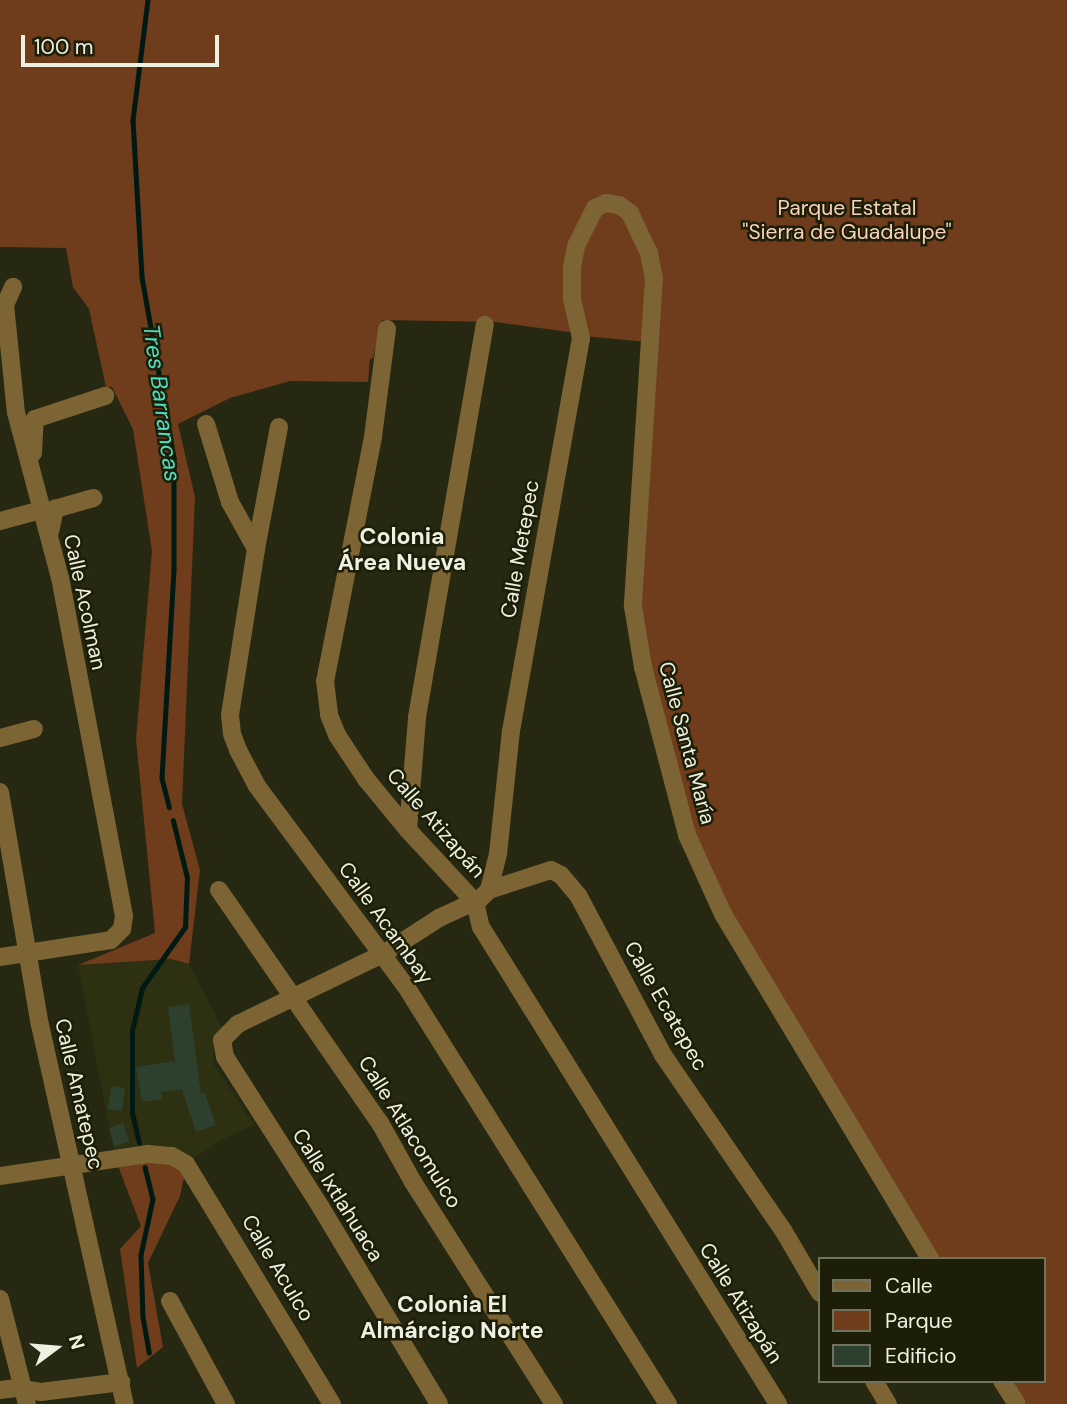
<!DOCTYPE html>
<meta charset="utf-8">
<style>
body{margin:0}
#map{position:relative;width:1067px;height:1404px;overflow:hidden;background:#262811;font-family:"DM Sans",sans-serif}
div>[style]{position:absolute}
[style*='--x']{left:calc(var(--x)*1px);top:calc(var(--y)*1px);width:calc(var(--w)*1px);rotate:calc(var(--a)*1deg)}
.built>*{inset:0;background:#2d3011}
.green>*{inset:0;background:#6f3c1c}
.stream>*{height:4.5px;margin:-2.25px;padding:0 2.25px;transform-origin:2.25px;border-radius:2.25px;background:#001913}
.building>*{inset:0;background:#2d3f2d}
.minor>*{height:18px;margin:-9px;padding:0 9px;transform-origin:9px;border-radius:9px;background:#7c6435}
span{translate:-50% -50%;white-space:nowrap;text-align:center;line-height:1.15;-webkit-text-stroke:5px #1c1e07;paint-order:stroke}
.park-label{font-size:21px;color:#f8d2bd}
.street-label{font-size:21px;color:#eef0e1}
.water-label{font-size:23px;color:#4fddc1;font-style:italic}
.neighbourhood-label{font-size:23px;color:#eef0e1;font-weight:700}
.legend{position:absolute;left:818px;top:1257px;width:228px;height:126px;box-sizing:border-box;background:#1c1e07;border:2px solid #70725e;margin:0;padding:9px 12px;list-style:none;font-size:21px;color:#eef0e1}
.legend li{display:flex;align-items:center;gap:14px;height:35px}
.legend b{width:35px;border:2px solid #70725e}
.north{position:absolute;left:21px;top:1313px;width:70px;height:70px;-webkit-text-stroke:5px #1c1e07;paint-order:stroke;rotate:74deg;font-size:19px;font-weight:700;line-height:28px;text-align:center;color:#eef0e1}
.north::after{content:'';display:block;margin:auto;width:24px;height:32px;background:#eef0e1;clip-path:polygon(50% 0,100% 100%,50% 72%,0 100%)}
.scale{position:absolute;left:21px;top:35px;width:198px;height:32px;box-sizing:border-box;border:4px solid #eef0e1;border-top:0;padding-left:9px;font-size:21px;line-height:24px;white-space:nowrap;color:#eef0e1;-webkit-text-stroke:5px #1c1e07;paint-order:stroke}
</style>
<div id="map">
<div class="built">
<div style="clip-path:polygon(172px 959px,189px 964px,224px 1031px,215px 1035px,213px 1063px,254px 1125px,223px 1139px,187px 1163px,115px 1158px,78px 965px)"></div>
</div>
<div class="green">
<div style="clip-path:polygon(0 0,1067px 0,1067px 1404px,1027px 1404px,1012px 1381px,1044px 1381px,1044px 1259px,932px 1259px,748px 953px,694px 831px,652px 684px,641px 606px,657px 343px,584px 336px,584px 334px,495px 322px,382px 320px,373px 358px,370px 359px,368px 382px,290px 381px,230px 398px,178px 424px,195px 497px,182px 804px,200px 870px,189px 964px,171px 959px,78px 965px,155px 933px,136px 739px,152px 551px,133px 429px,112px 387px,106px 387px,89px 309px,73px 287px,66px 248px,0 247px)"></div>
<div style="clip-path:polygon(115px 1158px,187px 1163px,180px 1196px,148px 1263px,163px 1347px,137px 1368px,120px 1249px,141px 1226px)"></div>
</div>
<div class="stream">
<div style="--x:148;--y:0;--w:121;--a:97.1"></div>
<div style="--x:133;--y:120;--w:157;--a:86.7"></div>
<div style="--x:142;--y:277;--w:184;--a:80"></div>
<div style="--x:174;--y:458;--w:112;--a:90"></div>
<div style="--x:174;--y:570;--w:208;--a:93.3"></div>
<div style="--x:162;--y:778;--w:30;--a:76"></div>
<div style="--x:139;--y:1143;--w:32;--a:-103"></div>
<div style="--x:132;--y:1112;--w:81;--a:-90"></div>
<div style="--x:132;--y:1031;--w:44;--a:-76.9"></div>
<div style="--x:142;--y:988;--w:75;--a:-54.8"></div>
<div style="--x:185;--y:927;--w:49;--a:-87.7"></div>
<div style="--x:187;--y:878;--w:59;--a:-103.8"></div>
<div style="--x:145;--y:1167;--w:33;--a:76"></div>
<div style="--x:153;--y:1199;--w:57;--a:102.1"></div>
<div style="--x:141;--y:1255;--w:62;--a:88.2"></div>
<div style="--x:143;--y:1317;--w:36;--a:80"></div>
</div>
<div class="building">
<div style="clip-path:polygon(189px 1004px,201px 1094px,205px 1093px,216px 1125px,196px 1132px,182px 1089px,161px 1092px,162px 1099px,142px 1102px,136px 1067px,175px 1061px,168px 1007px)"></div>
<div style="clip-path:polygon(111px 1086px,125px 1088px,122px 1111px,108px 1109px)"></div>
<div style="clip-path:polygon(123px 1123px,129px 1142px,114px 1146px,109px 1128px)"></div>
</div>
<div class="minor">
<div style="--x:387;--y:329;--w:109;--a:97.4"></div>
<div style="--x:373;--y:437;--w:249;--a:101.1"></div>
<div style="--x:325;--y:681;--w:34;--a:83"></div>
<div style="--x:329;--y:715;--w:22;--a:68"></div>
<div style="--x:337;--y:735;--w:53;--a:56.6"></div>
<div style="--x:366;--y:779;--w:66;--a:50.5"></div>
<div style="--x:408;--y:830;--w:98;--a:47.1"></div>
<div style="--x:475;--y:902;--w:26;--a:77"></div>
<div style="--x:481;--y:927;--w:562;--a:58.09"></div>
<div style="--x:206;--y:424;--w:82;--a:72.9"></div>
<div style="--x:230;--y:502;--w:54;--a:61"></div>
<div style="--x:279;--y:427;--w:124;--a:100.7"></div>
<div style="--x:256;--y:549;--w:168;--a:98.9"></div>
<div style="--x:230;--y:715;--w:19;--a:84"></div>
<div style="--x:232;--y:734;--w:17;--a:69"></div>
<div style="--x:238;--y:750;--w:41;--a:62.2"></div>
<div style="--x:257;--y:786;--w:248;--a:53.4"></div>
<div style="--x:405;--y:985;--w:495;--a:57.9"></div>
<div style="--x:33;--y:453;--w:34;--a:-87"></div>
<div style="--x:35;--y:419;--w:74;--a:-18.2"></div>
<div style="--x:0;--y:521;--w:42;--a:-15"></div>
<div style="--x:50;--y:532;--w:24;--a:-78"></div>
<div style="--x:55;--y:509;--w:40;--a:-16"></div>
<div style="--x:0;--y:738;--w:35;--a:-15"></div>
<div style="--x:0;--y:792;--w:236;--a:80.3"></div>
<div style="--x:40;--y:1025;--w:388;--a:77.4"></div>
<div style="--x:408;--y:830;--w:113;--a:-85.4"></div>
<div style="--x:417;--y:717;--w:398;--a:-80.2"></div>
<div style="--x:219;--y:890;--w:283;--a:55.4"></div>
<div style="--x:380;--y:1123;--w:68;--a:60.8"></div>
<div style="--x:413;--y:1182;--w:263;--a:57.6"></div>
<div style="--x:489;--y:890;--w:65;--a:-17.9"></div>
<div style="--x:551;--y:870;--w:11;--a:27"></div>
<div style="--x:561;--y:875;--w:26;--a:50"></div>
<div style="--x:578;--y:895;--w:181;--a:62"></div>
<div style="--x:663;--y:1055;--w:212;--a:55.6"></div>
<div style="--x:783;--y:1230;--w:73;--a:59.6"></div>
<div style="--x:0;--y:957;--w:112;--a:-8.7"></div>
<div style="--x:111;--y:940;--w:16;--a:-45"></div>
<div style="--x:122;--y:929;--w:13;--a:-81"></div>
<div style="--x:124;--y:916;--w:344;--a:-100.7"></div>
<div style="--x:60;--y:578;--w:171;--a:-104.9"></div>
<div style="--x:16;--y:413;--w:109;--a:-95.8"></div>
<div style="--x:5;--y:305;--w:20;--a:-66"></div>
<div style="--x:0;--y:1176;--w:150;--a:-8.5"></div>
<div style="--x:148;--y:1154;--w:24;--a:5"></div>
<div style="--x:172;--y:1156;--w:16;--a:30"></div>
<div style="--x:186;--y:1164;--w:281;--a:58.7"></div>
<div style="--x:0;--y:1299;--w:108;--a:75.6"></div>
<div style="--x:170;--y:1301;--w:117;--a:61.5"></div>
<div style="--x:874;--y:1381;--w:27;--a:59"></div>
<div style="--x:1002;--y:1381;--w:27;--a:57"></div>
<div style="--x:0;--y:1390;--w:16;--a:-7"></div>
<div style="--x:16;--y:1388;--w:25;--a:9"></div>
<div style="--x:41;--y:1392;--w:81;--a:-7.1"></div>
<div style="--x:439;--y:1404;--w:227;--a:-121"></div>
<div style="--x:322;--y:1209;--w:180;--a:-122.5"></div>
<div style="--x:225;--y:1057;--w:17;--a:-100"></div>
<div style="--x:222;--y:1040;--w:23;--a:-45"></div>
<div style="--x:238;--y:1024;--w:161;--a:-25.8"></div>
<div style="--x:383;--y:954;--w:67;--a:-32.7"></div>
<div style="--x:439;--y:918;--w:45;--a:-24.9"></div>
<div style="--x:480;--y:899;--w:13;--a:-45"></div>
<div style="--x:489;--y:890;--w:37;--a:-76"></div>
<div style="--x:498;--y:854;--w:124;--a:-84"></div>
<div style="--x:511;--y:731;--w:399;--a:-79.9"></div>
<div style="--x:581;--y:338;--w:39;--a:-103"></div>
<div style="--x:572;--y:300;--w:33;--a:-90"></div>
<div style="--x:572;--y:267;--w:21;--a:-79"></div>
<div style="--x:576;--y:246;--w:42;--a:-63.4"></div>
<div style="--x:595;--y:208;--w:12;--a:-24"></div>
<div style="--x:606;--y:203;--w:13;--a:9"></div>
<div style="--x:619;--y:205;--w:14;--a:36"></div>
<div style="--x:630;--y:213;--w:44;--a:64.6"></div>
<div style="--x:649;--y:253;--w:25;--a:79"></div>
<div style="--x:654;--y:278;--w:329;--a:93.7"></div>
<div style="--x:633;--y:606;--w:62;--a:80.7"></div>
<div style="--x:643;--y:667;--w:174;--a:75.3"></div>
<div style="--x:687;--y:835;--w:87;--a:65.5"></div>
<div style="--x:723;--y:914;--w:402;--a:59"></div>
</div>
<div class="park-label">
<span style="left:847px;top:220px">Parque Estatal<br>"Sierra de Guadalupe"</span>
</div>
<div class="street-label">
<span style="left:520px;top:549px;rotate:-80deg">Calle Metepec</span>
<span style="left:85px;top:602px;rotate:78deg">Calle Acolman</span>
<span style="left:687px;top:743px;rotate:75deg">Calle Santa María</span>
<span style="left:436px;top:823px;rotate:49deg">Calle Atizapán</span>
<span style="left:386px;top:923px;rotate:54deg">Calle Acambay</span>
<span style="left:666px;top:1006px;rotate:60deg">Calle Ecatepec</span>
<span style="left:79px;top:1094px;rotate:77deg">Calle Amatepec</span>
<span style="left:410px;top:1132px;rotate:58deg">Calle Atlacomulco</span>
<span style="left:338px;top:1195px;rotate:58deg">Calle Ixtlahuaca</span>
<span style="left:278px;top:1268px;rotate:59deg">Calle Aculco</span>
<span style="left:741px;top:1303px;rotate:58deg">Calle Atizapán</span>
</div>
<div class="water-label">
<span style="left:162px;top:403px;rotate:82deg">Tres Barrancas</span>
</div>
<div class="neighbourhood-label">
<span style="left:402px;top:549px">Colonia<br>Área Nueva</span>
<span style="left:452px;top:1317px">Colonia El<br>Almárcigo Norte</span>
</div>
<ul class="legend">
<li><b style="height:9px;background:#7c6435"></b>Calle</li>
<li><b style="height:19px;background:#6f3c1c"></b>Parque</li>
<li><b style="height:19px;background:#2d3f2d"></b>Edificio</li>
</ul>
<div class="north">N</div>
<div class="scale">100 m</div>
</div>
